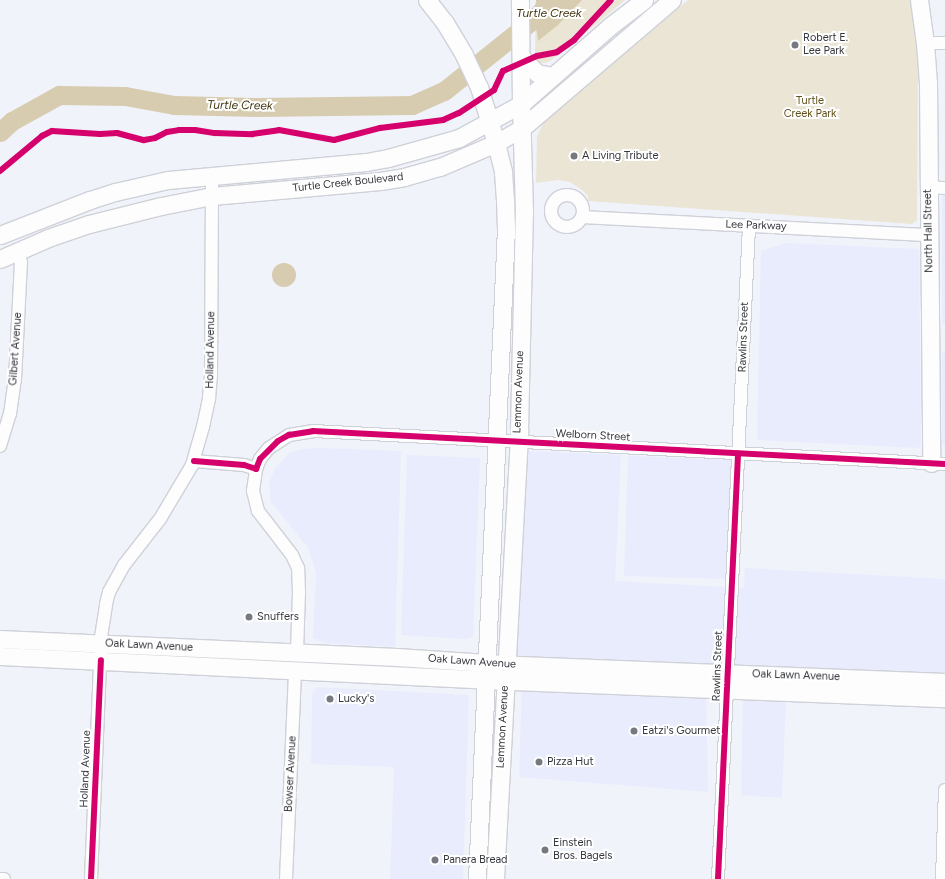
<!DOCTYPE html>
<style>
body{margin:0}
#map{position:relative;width:945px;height:879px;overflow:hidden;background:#f1f3fb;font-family:Figtree,sans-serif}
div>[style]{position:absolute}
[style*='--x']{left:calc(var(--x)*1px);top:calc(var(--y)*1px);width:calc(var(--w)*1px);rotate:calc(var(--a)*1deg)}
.built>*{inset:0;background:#e8ecfd}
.green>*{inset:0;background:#ebe5d5}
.water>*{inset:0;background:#d7ccaf}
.round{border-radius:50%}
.river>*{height:19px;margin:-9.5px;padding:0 9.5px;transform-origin:9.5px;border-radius:9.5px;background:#d7ccaf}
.roads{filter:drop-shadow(1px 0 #cfd1d8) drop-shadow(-1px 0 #cfd1d8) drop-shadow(0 1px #cfd1d8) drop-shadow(0 -1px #cfd1d8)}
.street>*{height:12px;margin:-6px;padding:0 6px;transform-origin:6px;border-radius:6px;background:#fdfdfe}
.street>.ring{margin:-6px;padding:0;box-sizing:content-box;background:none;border:12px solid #fdfdfe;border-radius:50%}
.secondary>*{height:17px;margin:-8.5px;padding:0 8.5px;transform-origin:8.5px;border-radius:8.5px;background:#fdfdfe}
.cycleway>*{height:6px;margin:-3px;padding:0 3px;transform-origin:3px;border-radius:3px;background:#d6006c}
.dots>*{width:11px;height:11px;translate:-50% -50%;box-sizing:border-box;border:2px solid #fff;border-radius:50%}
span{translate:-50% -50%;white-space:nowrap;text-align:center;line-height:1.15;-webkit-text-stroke:4px #fff;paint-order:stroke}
.poi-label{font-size:11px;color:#35373d}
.left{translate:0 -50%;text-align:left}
.park-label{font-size:11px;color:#61501a}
.street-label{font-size:11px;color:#35373d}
.water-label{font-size:12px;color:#423611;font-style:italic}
</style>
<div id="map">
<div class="built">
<div style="clip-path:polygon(945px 193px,945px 324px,942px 324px,942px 196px)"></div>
<div style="clip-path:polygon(786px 243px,917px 249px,919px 251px,921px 444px,918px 448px,758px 440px,757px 437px,761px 251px)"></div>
<div style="clip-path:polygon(942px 353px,945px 353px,945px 446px,942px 442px)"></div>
<div style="clip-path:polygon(319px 448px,401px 451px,395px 647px,325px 643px,313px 638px,316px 573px,312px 560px,308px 548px,271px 502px,269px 484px,275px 468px,290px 453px,303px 449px)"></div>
<div style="clip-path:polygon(525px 451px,621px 455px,615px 581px,744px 588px,745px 568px,945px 579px,945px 677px,515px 656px)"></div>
<div style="clip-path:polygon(407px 455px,480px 458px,473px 637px,465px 639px,401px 635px)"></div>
<div style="clip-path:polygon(628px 456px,731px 460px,728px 579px,624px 576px)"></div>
<div style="clip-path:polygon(318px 687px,469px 695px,463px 879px,390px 879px,394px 767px,311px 764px,312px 696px,313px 691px)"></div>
<div style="clip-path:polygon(522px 687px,706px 694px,708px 792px,519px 777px)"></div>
<div style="clip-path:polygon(743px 696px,786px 698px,782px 798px,741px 795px)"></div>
</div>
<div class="green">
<div style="clip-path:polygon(536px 0,625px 0,569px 47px,550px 61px,544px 63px,539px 62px,535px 55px)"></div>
<div style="clip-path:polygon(688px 0,911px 0,918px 64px,917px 220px,912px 224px,588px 201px,588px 196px,582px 190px,570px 182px,558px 180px,536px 183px,537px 137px,543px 123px)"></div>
</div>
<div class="water">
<div style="clip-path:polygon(536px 0,582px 0,558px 25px,538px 41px,535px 18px)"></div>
<div class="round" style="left:272px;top:263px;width:24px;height:24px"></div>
</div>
<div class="river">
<div style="--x:0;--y:132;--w:16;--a:-43"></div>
<div style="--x:12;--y:121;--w:54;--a:-29"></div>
<div style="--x:59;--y:95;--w:66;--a:0.9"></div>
<div style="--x:125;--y:96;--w:50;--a:10.4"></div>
<div style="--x:174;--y:105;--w:83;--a:1.4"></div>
<div style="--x:257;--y:107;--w:155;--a:-0.7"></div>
<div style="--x:412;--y:105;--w:35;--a:-24"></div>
<div style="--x:444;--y:91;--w:117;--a:-38.7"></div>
<div style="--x:535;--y:18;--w:24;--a:-48"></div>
</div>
<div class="roads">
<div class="street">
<div style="--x:925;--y:43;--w:20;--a:0"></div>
<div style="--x:929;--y:187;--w:16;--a:4"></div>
<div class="ring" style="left:551px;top:195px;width:20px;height:20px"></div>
<div style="--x:582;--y:217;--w:348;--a:3"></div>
<div style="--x:0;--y:446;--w:34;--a:-73"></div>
<div style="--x:10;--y:414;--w:34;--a:-82"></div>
<div style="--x:15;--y:380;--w:118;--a:-87.1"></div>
<div style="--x:21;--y:262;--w:10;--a:-107"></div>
<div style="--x:194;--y:461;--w:50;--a:4.6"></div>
<div style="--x:244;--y:465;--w:13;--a:18"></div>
<div style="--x:297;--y:652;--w:59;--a:-88.1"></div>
<div style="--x:299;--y:593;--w:25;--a:-92"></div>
<div style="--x:298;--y:568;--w:14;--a:-115"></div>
<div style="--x:292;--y:555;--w:56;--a:-127.7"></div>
<div style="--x:258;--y:511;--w:21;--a:-104"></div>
<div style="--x:253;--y:491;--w:22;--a:-82"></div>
<div style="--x:256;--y:469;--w:11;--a:-68"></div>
<div style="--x:260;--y:459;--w:14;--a:-51"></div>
<div style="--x:269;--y:448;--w:24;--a:-33"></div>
<div style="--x:289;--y:435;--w:24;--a:-9"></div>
<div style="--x:313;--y:431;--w:633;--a:2.99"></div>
<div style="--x:0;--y:879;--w:4;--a:0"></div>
<div style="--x:91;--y:879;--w:242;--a:-87.6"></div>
<div style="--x:101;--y:637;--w:33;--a:-81"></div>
<div style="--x:106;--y:604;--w:12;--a:-76"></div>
<div style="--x:109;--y:592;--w:31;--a:-61"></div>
<div style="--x:124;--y:565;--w:58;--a:-52"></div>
<div style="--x:160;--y:519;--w:63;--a:-59.3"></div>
<div style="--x:192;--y:465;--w:40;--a:-74"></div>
<div style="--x:203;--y:427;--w:30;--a:-78"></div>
<div style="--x:209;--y:398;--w:21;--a:-85"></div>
<div style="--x:211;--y:377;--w:201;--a:-89.7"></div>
<div style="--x:286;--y:879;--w:210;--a:-87.5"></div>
<div style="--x:718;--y:879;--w:654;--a:-87.28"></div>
<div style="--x:942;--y:879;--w:89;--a:-88.1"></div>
</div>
<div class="secondary">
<div style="--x:427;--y:0;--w:29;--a:52"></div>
<div style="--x:445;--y:23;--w:37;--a:59"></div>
<div style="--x:464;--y:55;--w:35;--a:65"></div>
<div style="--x:479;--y:87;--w:59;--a:73.1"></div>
<div style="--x:496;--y:143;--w:30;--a:76"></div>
<div style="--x:503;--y:172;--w:28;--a:86"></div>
<div style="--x:505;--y:200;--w:28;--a:88"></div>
<div style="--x:506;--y:228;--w:652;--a:92.55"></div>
<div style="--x:919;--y:0;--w:43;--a:82.1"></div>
<div style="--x:925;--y:43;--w:40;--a:85.7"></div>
<div style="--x:928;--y:83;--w:380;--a:89.5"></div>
<div style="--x:521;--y:57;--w:23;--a:45"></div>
<div style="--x:537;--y:73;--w:16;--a:11"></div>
<div style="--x:0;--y:235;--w:97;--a:-21.3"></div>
<div style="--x:90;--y:200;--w:26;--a:-18"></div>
<div style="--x:115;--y:192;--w:54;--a:-12.8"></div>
<div style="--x:168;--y:180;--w:199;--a:-5.2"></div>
<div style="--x:366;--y:162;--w:22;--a:-10"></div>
<div style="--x:388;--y:158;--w:74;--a:-15.7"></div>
<div style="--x:459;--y:138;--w:71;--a:-28.7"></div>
<div style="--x:521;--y:104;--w:118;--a:-41.2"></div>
<div style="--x:610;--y:26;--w:43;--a:-37.4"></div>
<div style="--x:0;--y:259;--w:52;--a:-23.6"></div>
<div style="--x:48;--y:238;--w:43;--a:-18.9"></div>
<div style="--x:89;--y:224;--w:74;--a:-14"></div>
<div style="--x:161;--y:206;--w:52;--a:-11.1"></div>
<div style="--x:212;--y:196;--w:169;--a:-5.1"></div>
<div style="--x:380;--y:181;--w:24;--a:-9"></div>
<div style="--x:404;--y:177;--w:37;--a:-16"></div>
<div style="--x:440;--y:167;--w:61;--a:-23.2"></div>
<div style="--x:496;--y:143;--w:30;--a:-30"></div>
<div style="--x:522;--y:128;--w:197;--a:-40.5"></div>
<div style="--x:0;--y:639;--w:397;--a:2.6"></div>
<div style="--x:397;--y:657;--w:122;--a:3.8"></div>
<div style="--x:519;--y:665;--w:426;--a:2.3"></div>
<div style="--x:0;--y:656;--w:488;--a:2.8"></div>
<div style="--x:487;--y:680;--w:458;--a:2.3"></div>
<div style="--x:495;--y:879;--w:450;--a:-86.9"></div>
<div style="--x:519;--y:430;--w:218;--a:-88.7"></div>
<div style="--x:524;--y:212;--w:108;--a:-91.6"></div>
<div style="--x:521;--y:104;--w:104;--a:-90.6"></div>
</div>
</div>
<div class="cycleway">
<div style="--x:0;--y:171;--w:55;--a:-39.8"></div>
<div style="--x:42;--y:136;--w:11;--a:-27"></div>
<div style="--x:52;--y:131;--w:48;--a:3.6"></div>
<div style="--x:100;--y:134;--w:17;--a:-3"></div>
<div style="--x:117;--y:133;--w:28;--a:15"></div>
<div style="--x:144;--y:140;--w:11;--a:-10"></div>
<div style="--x:155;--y:138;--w:13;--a:-27"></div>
<div style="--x:167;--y:132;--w:12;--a:-9"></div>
<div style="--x:179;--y:130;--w:16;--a:0"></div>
<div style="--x:195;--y:130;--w:20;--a:9"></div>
<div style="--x:215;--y:133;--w:37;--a:2"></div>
<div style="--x:252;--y:134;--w:27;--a:-8"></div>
<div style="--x:279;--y:130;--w:56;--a:10.3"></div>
<div style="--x:334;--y:140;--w:48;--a:-14.6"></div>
<div style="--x:380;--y:128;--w:64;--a:-7.2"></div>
<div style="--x:443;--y:120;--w:17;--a:-24"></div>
<div style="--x:459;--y:113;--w:42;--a:-33.3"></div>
<div style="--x:494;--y:90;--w:21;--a:-65"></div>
<div style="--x:503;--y:71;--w:37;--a:-24"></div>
<div style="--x:537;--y:56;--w:20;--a:-11"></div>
<div style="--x:557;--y:52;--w:21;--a:-35"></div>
<div style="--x:574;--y:40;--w:54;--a:-47.2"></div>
<div style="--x:194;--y:461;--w:50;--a:4.6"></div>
<div style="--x:244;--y:465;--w:13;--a:18"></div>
<div style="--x:256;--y:469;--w:11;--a:-68"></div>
<div style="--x:260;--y:459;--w:25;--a:-45"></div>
<div style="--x:278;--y:441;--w:13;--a:-29"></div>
<div style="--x:289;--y:435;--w:24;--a:-9"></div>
<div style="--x:313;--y:431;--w:633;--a:2.99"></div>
<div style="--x:91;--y:879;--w:219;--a:-87.4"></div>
<div style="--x:718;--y:879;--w:426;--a:-87.3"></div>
</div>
<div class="dots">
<div style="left:795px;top:45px;background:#777980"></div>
<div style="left:574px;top:156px;background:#777980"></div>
<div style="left:249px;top:617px;background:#777980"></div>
<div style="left:330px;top:699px;background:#777980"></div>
<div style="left:634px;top:731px;background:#777980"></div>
<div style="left:539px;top:762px;background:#777980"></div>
<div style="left:545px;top:850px;background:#777980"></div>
<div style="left:435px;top:860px;background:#777980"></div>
</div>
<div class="poi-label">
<span class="left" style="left:803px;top:45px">Robert E.<br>Lee Park</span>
<span class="left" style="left:582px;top:156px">A Living Tribute</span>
<span class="left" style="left:257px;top:617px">Snuffers</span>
<span class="left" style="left:338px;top:699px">Lucky's</span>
<span class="left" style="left:642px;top:731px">Eatzi's Gourmet</span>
<span class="left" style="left:547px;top:762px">Pizza Hut</span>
<span class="left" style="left:553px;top:850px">Einstein<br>Bros. Bagels</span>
<span class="left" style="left:443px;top:860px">Panera Bread</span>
</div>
<div class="park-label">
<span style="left:810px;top:108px">Turtle<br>Creek Park</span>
</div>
<div class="street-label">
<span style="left:348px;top:183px;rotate:-6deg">Turtle Creek Boulevard</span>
<span style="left:756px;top:226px;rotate:2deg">Lee Parkway</span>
<span style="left:929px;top:231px;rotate:-91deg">North Hall Street</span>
<span style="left:744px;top:337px;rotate:-88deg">Rawlins Street</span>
<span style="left:16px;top:349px;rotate:-86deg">Gilbert Avenue</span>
<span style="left:211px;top:350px;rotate:-89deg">Holland Avenue</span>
<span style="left:519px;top:392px;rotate:-88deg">Lemmon Avenue</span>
<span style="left:593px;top:436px;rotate:3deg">Welborn Street</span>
<span style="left:149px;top:646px;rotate:3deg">Oak Lawn Avenue</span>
<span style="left:472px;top:662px;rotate:4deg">Oak Lawn Avenue</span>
<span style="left:718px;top:666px;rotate:-88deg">Rawlins Street</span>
<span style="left:796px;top:676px;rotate:2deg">Oak Lawn Avenue</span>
<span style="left:503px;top:727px;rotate:-87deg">Lemmon Avenue</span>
<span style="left:86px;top:769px;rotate:-88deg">Holland Avenue</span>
<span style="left:291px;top:774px;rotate:-87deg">Bowser Avenue</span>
</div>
<div class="water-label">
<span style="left:549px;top:14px">Turtle Creek</span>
<span style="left:240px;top:106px;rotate:1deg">Turtle Creek</span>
</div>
</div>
